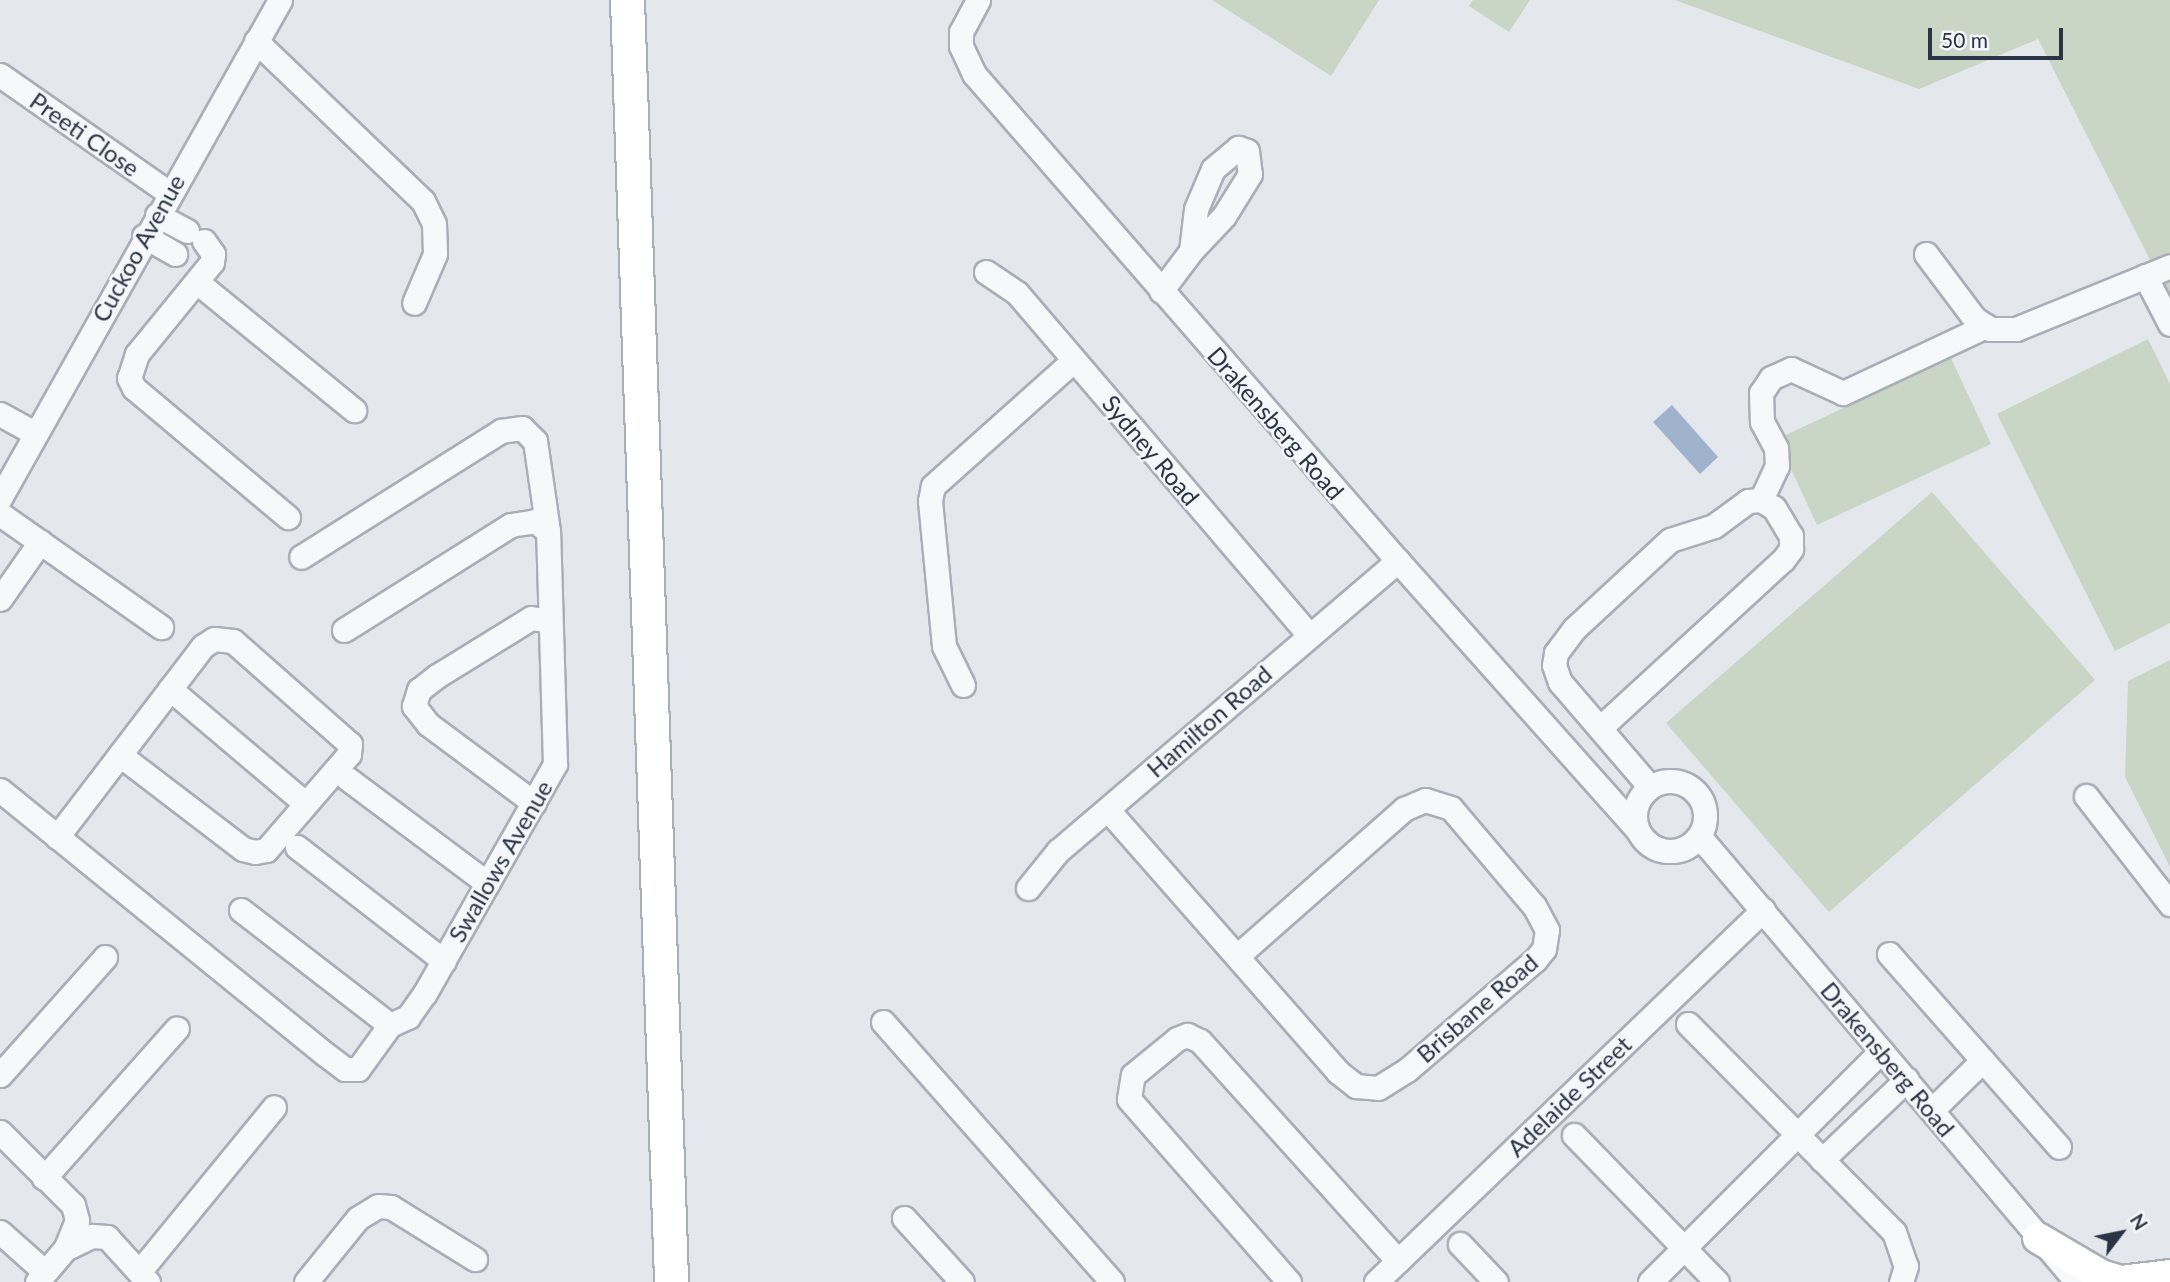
<!DOCTYPE html>
<style>
body{margin:0}
#map{position:relative;width:2170px;height:1282px;overflow:hidden;background:#e4e7ec;font-family:Lato,sans-serif}
div>[style]{position:absolute}
[style*='--x']{left:calc(var(--x)*1px);top:calc(var(--y)*1px);width:calc(var(--w)*1px);rotate:calc(var(--a)*1deg)}
.green>*{inset:0;background:#c9d6c5}
.water>*{inset:0;background:#9fb4cc}
.roads{filter:drop-shadow(2px 0 #a9aeb7) drop-shadow(-2px 0 #a9aeb7) drop-shadow(0 2px #a9aeb7) drop-shadow(0 -2px #a9aeb7)}
.minor>*{height:23px;margin:-11.5px;padding:0 11.5px;transform-origin:11.5px;border-radius:11.5px;background:#f7f8fa}
.minor>.ring{margin:-11.5px;padding:0;box-sizing:content-box;background:none;border:23px solid #f7f8fa;border-radius:50%}
.major>*{height:30px;margin:-15px;padding:0 15px;transform-origin:15px;border-radius:15px;background:#fff}
.highway>*{height:33px;margin:-16.5px;padding:0 16.5px;transform-origin:16.5px;border-radius:16.5px;background:#fff}
span{translate:-50% -50%;white-space:nowrap;text-align:center;line-height:1.15;-webkit-text-stroke:5px #f4f6f9;paint-order:stroke}
.street-label{font-size:24px;color:#2b3445}
.north{position:absolute;left:2086px;top:1198px;width:70px;height:70px;-webkit-text-stroke:5px #f4f6f9;paint-order:stroke;rotate:58deg;font-size:19px;font-weight:700;line-height:28px;text-align:center;color:#2b3445}
.north::after{content:'';display:block;margin:auto;width:24px;height:32px;background:#2b3445;clip-path:polygon(50% 0,100% 100%,50% 72%,0 100%)}
.scale{position:absolute;left:1928px;top:28px;width:135px;height:32px;box-sizing:border-box;border:4px solid #2b3445;border-top:0;padding-left:9px;font-size:21px;line-height:24px;white-space:nowrap;color:#2b3445;-webkit-text-stroke:5px #f4f6f9;paint-order:stroke}
</style>
<div id="map">
<div class="green">
<div style="clip-path:polygon(1212px 0,1379px 0,1331px 76px)"></div>
<div style="clip-path:polygon(1473px 0,1530px 0,1509px 32px,1469px 6px)"></div>
<div style="clip-path:polygon(1675px 0,2170px 0,2170px 299px,2038px 39px,1919px 89px)"></div>
<div style="clip-path:polygon(2148px 339px,2170px 384px,2170px 623px,2115px 651px,1997px 414px)"></div>
<div style="clip-path:polygon(1951px 358px,1991px 444px,1817px 525px,1777px 439px)"></div>
<div style="clip-path:polygon(1932px 492px,2095px 680px,1829px 912px,1666px 723px)"></div>
<div style="clip-path:polygon(2170px 660px,2170px 867px,2125px 777px,2128px 681px)"></div>
</div>
<div class="water">
<div style="clip-path:polygon(1672px 405px,1718px 457px,1700px 474px,1653px 422px)"></div>
</div>
<div class="roads">
<div class="minor">
<div style="--x:978;--y:0;--w:36;--a:118"></div>
<div style="--x:961;--y:32;--w:14;--a:90"></div>
<div style="--x:961;--y:46;--w:31;--a:65"></div>
<div style="--x:974;--y:74;--w:646;--a:48.96"></div>
<div style="--x:1398;--y:561;--w:359;--a:48.3"></div>
<div style="--x:256;--y:41;--w:231;--a:43.8"></div>
<div style="--x:423;--y:201;--w:25;--a:64"></div>
<div style="--x:434;--y:224;--w:30;--a:88"></div>
<div style="--x:435;--y:254;--w:53;--a:113.2"></div>
<div style="--x:0;--y:75;--w:206;--a:34.9"></div>
<div style="--x:157;--y:215;--w:34;--a:28"></div>
<div style="--x:144;--y:236;--w:36;--a:30"></div>
<div style="--x:204;--y:241;--w:16;--a:55"></div>
<div style="--x:213;--y:254;--w:8;--a:97"></div>
<div style="--x:212;--y:262;--w:119;--a:129.2"></div>
<div style="--x:137;--y:354;--w:25;--a:108"></div>
<div style="--x:129;--y:378;--w:11;--a:63"></div>
<div style="--x:134;--y:388;--w:201;--a:40"></div>
<div style="--x:1926;--y:254;--w:80;--a:53.1"></div>
<div style="--x:1974;--y:318;--w:19;--a:35"></div>
<div style="--x:1990;--y:329;--w:26;--a:0"></div>
<div style="--x:2016;--y:329;--w:166;--a:-22.2"></div>
<div style="--x:986;--y:272;--w:37;--a:34"></div>
<div style="--x:1017;--y:293;--w:450;--a:49.5"></div>
<div style="--x:2145;--y:276;--w:54;--a:62.5"></div>
<div style="--x:197;--y:282;--w:203;--a:39.2"></div>
<div style="--x:1161;--y:291;--w:50;--a:-53.1"></div>
<div style="--x:1191;--y:251;--w:42;--a:-83.2"></div>
<div style="--x:1196;--y:209;--w:43;--a:-67"></div>
<div style="--x:1213;--y:169;--w:33;--a:-40"></div>
<div style="--x:1238;--y:148;--w:9;--a:18"></div>
<div style="--x:1247;--y:151;--w:23;--a:83"></div>
<div style="--x:1250;--y:174;--w:49;--a:121.8"></div>
<div style="--x:1224;--y:216;--w:48;--a:133.3"></div>
<div style="--x:0;--y:414;--w:39;--a:29"></div>
<div style="--x:0;--y:498;--w:571;--a:-60.65"></div>
<div style="--x:1761;--y:500;--w:38;--a:-65"></div>
<div style="--x:1777;--y:466;--w:18;--a:-93"></div>
<div style="--x:1776;--y:448;--w:30;--a:-118"></div>
<div style="--x:1762;--y:422;--w:29;--a:-92"></div>
<div style="--x:1761;--y:393;--w:18;--a:-56"></div>
<div style="--x:1771;--y:378;--w:22;--a:-24"></div>
<div style="--x:1791;--y:369;--w:57;--a:24.8"></div>
<div style="--x:1843;--y:393;--w:158;--a:-25.1"></div>
<div style="--x:0;--y:514;--w:197;--a:35.1"></div>
<div style="--x:0;--y:599;--w:70;--a:-54.9"></div>
<div style="--x:344;--y:630;--w:197;--a:-32.2"></div>
<div style="--x:511;--y:525;--w:24;--a:-9"></div>
<div style="--x:535;--y:521;--w:16;--a:38"></div>
<div style="--x:963;--y:685;--w:43;--a:-116"></div>
<div style="--x:944;--y:646;--w:146;--a:-95.5"></div>
<div style="--x:930;--y:501;--w:15;--a:-79"></div>
<div style="--x:933;--y:486;--w:189;--a:-41.8"></div>
<div style="--x:170;--y:689;--w:177;--a:40.2"></div>
<div style="--x:1600;--y:728;--w:248;--a:-42.6"></div>
<div style="--x:1783;--y:560;--w:14;--a:-54"></div>
<div style="--x:1791;--y:549;--w:13;--a:-90"></div>
<div style="--x:1791;--y:536;--w:33;--a:-121"></div>
<div style="--x:1774;--y:508;--w:15;--a:-148"></div>
<div style="--x:1761;--y:500;--w:13;--a:176"></div>
<div style="--x:1748;--y:501;--w:42;--a:143.7"></div>
<div style="--x:1714;--y:526;--w:46;--a:162.3"></div>
<div style="--x:1670;--y:540;--w:131;--a:137.2"></div>
<div style="--x:1574;--y:629;--w:30;--a:127"></div>
<div style="--x:1556;--y:653;--w:12;--a:99"></div>
<div style="--x:1554;--y:665;--w:18;--a:71"></div>
<div style="--x:1560;--y:682;--w:138;--a:49.4"></div>
<div style="--x:348;--y:779;--w:174;--a:36.8"></div>
<div class="ring" style="left:1635px;top:781px;width:47px;height:47px"></div>
<div style="--x:0;--y:790;--w:419;--a:39.1"></div>
<div style="--x:325;--y:1054;--w:25;--a:37"></div>
<div style="--x:345;--y:1069;--w:13;--a:0"></div>
<div style="--x:358;--y:1069;--w:54;--a:-54"></div>
<div style="--x:390;--y:1025;--w:20;--a:-24"></div>
<div style="--x:408;--y:1017;--w:29;--a:-55"></div>
<div style="--x:425;--y:993;--w:263;--a:-60.4"></div>
<div style="--x:555;--y:764;--w:233;--a:-91.7"></div>
<div style="--x:548;--y:531;--w:91;--a:-98.2"></div>
<div style="--x:535;--y:441;--w:18;--a:-135"></div>
<div style="--x:522;--y:428;--w:21;--a:172"></div>
<div style="--x:501;--y:431;--w:236;--a:147.8"></div>
<div style="--x:2086;--y:796;--w:137;--a:52.1"></div>
<div style="--x:534;--y:803;--w:132;--a:-143.3"></div>
<div style="--x:428;--y:724;--w:23;--a:-128"></div>
<div style="--x:414;--y:706;--w:17;--a:-73"></div>
<div style="--x:419;--y:690;--w:23;--a:-38"></div>
<div style="--x:437;--y:676;--w:110;--a:-31.7"></div>
<div style="--x:531;--y:618;--w:19;--a:9"></div>
<div style="--x:1108;--y:810;--w:349;--a:48.7"></div>
<div style="--x:1338;--y:1072;--w:23;--a:38"></div>
<div style="--x:1356;--y:1086;--w:22;--a:5"></div>
<div style="--x:1378;--y:1088;--w:34;--a:-32"></div>
<div style="--x:1407;--y:1070;--w:169;--a:-40.7"></div>
<div style="--x:1535;--y:960;--w:14;--a:-51"></div>
<div style="--x:1544;--y:949;--w:19;--a:-81"></div>
<div style="--x:1547;--y:930;--w:27;--a:-118"></div>
<div style="--x:1534;--y:906;--w:128;--a:-130.3"></div>
<div style="--x:1451;--y:808;--w:27;--a:-163"></div>
<div style="--x:1425;--y:800;--w:23;--a:157"></div>
<div style="--x:1404;--y:809;--w:222;--a:138.6"></div>
<div style="--x:1699;--y:836;--w:585;--a:49.72"></div>
<div style="--x:57;--y:837;--w:240;--a:-52.6"></div>
<div style="--x:203;--y:646;--w:13;--a:-32"></div>
<div style="--x:214;--y:639;--w:19;--a:6"></div>
<div style="--x:233;--y:641;--w:156;--a:41.4"></div>
<div style="--x:350;--y:744;--w:10;--a:96"></div>
<div style="--x:349;--y:754;--w:127;--a:130.8"></div>
<div style="--x:266;--y:850;--w:11;--a:170"></div>
<div style="--x:255;--y:852;--w:12;--a:-166"></div>
<div style="--x:243;--y:849;--w:155;--a:-142.6"></div>
<div style="--x:297;--y:847;--w:186;--a:37.8"></div>
<div style="--x:1028;--y:888;--w:48;--a:-51"></div>
<div style="--x:1058;--y:851;--w:447;--a:-40.5"></div>
<div style="--x:241;--y:910;--w:188;--a:37.7"></div>
<div style="--x:1889;--y:954;--w:257;--a:48.6"></div>
<div style="--x:883;--y:1022;--w:346;--a:48.6"></div>
<div style="--x:1688;--y:1024;--w:293;--a:45.3"></div>
<div style="--x:1894;--y:1232;--w:36;--a:71"></div>
<div style="--x:1906;--y:1266;--w:17;--a:107"></div>
<div style="--x:0;--y:1075;--w:158;--a:-48.3"></div>
<div style="--x:1932;--y:1110;--w:71;--a:-44.4"></div>
<div style="--x:0;--y:1132;--w:103;--a:45"></div>
<div style="--x:73;--y:1205;--w:16;--a:75"></div>
<div style="--x:77;--y:1220;--w:31;--a:112"></div>
<div style="--x:65;--y:1249;--w:43;--a:130.3"></div>
<div style="--x:1574;--y:1135;--w:205;--a:45.8"></div>
<div style="--x:1822;--y:1160;--w:117;--a:-43.6"></div>
<div style="--x:44;--y:1178;--w:200;--a:-48.4"></div>
<div style="--x:904;--y:1218;--w:86;--a:47.8"></div>
<div style="--x:0;--y:1232;--w:60;--a:41.6"></div>
<div style="--x:1460;--y:1244;--w:52;--a:46.5"></div>
<div style="--x:65;--y:1249;--w:30;--a:-26"></div>
<div style="--x:92;--y:1236;--w:15;--a:4"></div>
<div style="--x:107;--y:1237;--w:61;--a:47.7"></div>
<div style="--x:139;--y:1272;--w:213;--a:-50.7"></div>
<div style="--x:306;--y:1282;--w:82;--a:-50.9"></div>
<div style="--x:358;--y:1218;--w:23;--a:-31"></div>
<div style="--x:378;--y:1206;--w:13;--a:4"></div>
<div style="--x:391;--y:1207;--w:99;--a:31.8"></div>
<div style="--x:1289;--y:1282;--w:243;--a:-131.2"></div>
<div style="--x:1129;--y:1099;--w:24;--a:-81"></div>
<div style="--x:1133;--y:1075;--w:57;--a:-39.3"></div>
<div style="--x:1177;--y:1039;--w:11;--a:-22"></div>
<div style="--x:1187;--y:1035;--w:14;--a:25"></div>
<div style="--x:1200;--y:1041;--w:296;--a:48"></div>
<div style="--x:1376;--y:1282;--w:537;--a:-43.87"></div>
<div style="--x:1650;--y:1282;--w:327;--a:-45"></div>
</div>
<div class="major">
<div style="--x:2038;--y:1238;--w:73;--a:30.4"></div>
<div style="--x:2101;--y:1275;--w:21;--a:17"></div>
<div style="--x:2121;--y:1281;--w:49;--a:-7"></div>
</div>
<div class="highway">
<div style="--x:627;--y:0;--w:1283;--a:88.03"></div>
</div>
</div>
<div class="street-label">
<span style="left:85px;top:134px;rotate:35deg">Preeti Close</span>
<span style="left:138px;top:248px;rotate:-61deg">Cuckoo Avenue</span>
<span style="left:1276px;top:423px;rotate:49deg">Drakensberg Road</span>
<span style="left:1151px;top:450px;rotate:50deg">Sydney Road</span>
<span style="left:1209px;top:721px;rotate:-41deg">Hamilton Road</span>
<span style="left:500px;top:861px;rotate:-60deg">Swallows Avenue</span>
<span style="left:1477px;top:1008px;rotate:-41deg">Brisbane Road</span>
<span style="left:1888px;top:1059px;rotate:50deg">Drakensberg Road</span>
<span style="left:1569px;top:1096px;rotate:-44deg">Adelaide Street</span>
</div>
<div class="north">N</div>
<div class="scale">50 m</div>
</div>
